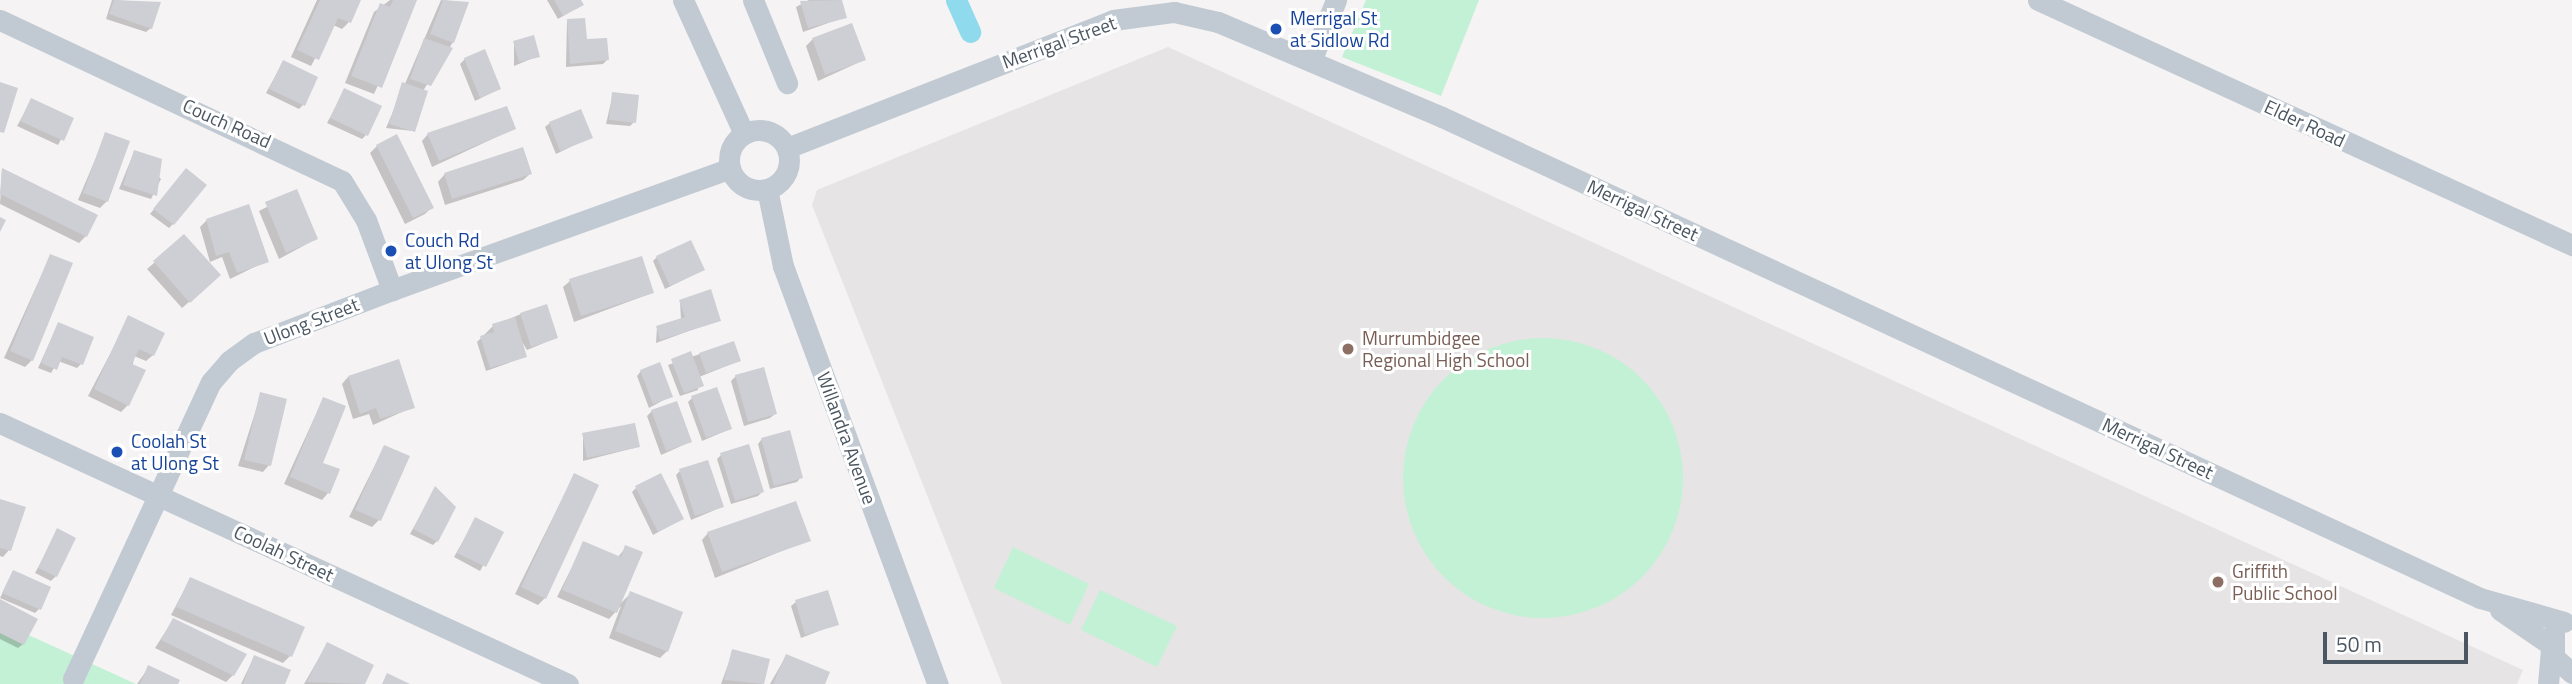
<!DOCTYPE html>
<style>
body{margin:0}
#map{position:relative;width:2572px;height:684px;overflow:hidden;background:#f5f3f3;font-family:"Titillium Web",sans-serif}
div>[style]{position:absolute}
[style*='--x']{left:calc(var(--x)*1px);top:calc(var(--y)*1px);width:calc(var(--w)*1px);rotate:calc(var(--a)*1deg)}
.education>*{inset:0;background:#e6e4e5}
.green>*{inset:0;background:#c3f1d5}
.round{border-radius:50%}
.shadow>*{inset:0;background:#0003}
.canal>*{height:21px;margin:-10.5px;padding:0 10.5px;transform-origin:10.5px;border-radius:10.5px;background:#90daee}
.building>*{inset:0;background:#cdcfd5}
.minor>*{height:21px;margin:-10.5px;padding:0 10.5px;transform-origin:10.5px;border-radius:10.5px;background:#c1cad2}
.minor>.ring{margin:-10.5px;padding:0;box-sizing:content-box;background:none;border:21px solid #c1cad2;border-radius:50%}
.dots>*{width:19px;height:19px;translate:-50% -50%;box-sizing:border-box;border:4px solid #fff;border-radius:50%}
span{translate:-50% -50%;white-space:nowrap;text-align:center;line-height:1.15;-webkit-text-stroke:6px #fff;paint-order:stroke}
.transit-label{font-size:19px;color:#164399}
.left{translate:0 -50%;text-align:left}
.street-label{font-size:19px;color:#4a5661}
.education-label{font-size:19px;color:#785e54}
.scale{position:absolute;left:2323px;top:632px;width:145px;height:32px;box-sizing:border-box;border:4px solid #4a5661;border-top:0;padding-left:9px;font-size:21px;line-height:24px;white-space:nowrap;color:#4a5661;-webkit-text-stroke:5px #fff;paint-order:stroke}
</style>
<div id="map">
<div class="education">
<div style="clip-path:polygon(1168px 47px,2523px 670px,2517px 684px,1002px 684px,812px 205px,817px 190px)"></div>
</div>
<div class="green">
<div style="clip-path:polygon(1366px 0,1479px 0,1441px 96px,1342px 57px)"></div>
<div class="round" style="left:1403px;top:338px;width:280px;height:280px"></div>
<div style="clip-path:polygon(1013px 547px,1089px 584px,1070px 625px,994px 588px)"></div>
<div style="clip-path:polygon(1100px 590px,1177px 626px,1157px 667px,1081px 630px)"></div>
<div style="clip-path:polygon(0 622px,136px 684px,0 684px)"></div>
</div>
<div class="shadow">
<div style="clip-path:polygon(112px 0,159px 3px,151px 28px,146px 32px,106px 19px)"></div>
<div style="clip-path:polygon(317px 0,355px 0,349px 22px,342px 29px,333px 25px,311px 66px,291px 57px)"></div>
<div style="clip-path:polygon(390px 0,416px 0,374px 94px,345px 83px,374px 12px)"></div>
<div style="clip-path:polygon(441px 0,466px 3px,453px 42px,423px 91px,413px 131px,386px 128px)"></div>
<div style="clip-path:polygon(547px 0,579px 0,582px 5px,558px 19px)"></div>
<div style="clip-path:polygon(809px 0,840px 0,845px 17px,803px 32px,796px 7px)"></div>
<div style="clip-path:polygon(567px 21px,607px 60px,603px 64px,566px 67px)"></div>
<div style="clip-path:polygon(813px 39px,864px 60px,818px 81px,806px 46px)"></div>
<div style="clip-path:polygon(514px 42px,538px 56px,514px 66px)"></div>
<div style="clip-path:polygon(465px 59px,499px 89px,475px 101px,460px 64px)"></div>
<div style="clip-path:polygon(283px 62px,303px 105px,299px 109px,266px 93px)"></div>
<div style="clip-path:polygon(345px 90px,366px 135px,362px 139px,327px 123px)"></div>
<div style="clip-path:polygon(613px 94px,634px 122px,630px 126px,606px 124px)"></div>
<div style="clip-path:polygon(32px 100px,72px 119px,58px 145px,17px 126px)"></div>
<div style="clip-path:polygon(550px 123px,591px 137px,556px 154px,545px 127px)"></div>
<div style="clip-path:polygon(514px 129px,432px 167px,422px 141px,428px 134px)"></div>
<div style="clip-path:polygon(106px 134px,107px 201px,100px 208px,78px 200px)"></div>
<div style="clip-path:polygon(377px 146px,432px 207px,425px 214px,405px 224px,370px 153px)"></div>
<div style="clip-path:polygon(522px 150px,530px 174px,523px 180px,445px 205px,438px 182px,444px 175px)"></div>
<div style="clip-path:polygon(134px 152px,161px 179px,151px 199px,119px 189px)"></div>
<div style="clip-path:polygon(2px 170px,86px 236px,79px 243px,0 204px)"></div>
<div style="clip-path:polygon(182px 175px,173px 224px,169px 228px,150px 214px)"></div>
<div style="clip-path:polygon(296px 192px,316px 239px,279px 259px,259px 211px)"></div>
<div style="clip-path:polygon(207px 220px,267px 261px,230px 279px,222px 257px,210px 262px,200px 227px)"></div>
<div style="clip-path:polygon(184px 237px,212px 282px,182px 308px,147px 269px)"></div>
<div style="clip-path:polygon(50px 256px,32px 360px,25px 367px,4px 358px)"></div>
<div style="clip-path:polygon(657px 257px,703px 270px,665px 289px,653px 261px)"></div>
<div style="clip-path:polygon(570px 281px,652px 293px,574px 322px,563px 287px)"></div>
<div style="clip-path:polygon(680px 301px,719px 320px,656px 343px,657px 327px,681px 320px)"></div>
<div style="clip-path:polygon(521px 314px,556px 338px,527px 350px,518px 335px,525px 357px,486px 371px,477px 342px,493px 326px)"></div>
<div style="clip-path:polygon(129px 318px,153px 355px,146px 361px,134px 356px,128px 405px,121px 412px,88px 396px)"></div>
<div style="clip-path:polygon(58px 324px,81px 364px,77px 368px,58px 361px,51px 373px,38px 368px)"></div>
<div style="clip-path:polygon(700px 354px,739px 361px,699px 377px,698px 390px,680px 396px,668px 365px)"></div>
<div style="clip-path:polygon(641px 371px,671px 396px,649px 408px,637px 376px)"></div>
<div style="clip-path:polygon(736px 376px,775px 414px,770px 418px,744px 426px,731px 381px)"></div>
<div style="clip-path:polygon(348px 377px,413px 407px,373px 425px,369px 414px,353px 419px,342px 384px)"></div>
<div style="clip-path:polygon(261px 394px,269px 465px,263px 472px,238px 466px)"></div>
<div style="clip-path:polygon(692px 398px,730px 429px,702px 441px,688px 402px)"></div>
<div style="clip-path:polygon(323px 399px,321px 463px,328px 493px,322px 500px,284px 484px)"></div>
<div style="clip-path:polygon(652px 411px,690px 442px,661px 455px,647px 416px)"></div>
<div style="clip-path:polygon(583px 435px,638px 447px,583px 461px)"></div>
<div style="clip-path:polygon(762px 439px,801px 477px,797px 482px,770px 489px,758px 444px)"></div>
<div style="clip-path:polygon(384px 447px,379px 520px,372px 527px,349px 517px)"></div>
<div style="clip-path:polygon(721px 455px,762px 492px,758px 496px,731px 504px,717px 459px)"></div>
<div style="clip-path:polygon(680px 471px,722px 507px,691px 520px,676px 475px)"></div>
<div style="clip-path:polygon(574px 475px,545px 598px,538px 605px,515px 594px)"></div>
<div style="clip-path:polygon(636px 488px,682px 519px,653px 535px,632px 492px)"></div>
<div style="clip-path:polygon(435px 489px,437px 541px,433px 545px,410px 534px)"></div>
<div style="clip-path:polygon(0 501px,9px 550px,3px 557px,0 556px)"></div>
<div style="clip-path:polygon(475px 520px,501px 533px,480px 571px,454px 557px)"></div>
<div style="clip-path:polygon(58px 531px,56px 576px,51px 581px,35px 573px)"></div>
<div style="clip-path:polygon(708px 533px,809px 540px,715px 578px,702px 540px)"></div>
<div style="clip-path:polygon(584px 543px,618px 557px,626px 547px,618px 606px,631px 593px,667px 651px,660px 658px,609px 638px,621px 606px,609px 619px,557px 597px)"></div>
<div style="clip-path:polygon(13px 572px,39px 609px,35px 613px,0 598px)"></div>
<div style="clip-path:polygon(190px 579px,303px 628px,290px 656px,283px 663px,171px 615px)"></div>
<div style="clip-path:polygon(0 601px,23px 644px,18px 648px,0 639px)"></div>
<div style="clip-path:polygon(796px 602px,837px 624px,801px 638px,791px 606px)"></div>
<div style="clip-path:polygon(173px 620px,233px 675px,226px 682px,155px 648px)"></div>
<div style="clip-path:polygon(327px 644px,372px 666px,363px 684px,304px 684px)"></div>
<div style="clip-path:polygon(733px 651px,768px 660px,762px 684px,721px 684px)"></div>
<div style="clip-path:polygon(786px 656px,823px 684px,770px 684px)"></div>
<div style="clip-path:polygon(254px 657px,283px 684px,241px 684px)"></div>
<div style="clip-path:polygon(149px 667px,176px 684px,137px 684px)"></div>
</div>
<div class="canal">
<div style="--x:956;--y:0;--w:35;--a:66"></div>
</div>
<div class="building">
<div style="clip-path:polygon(114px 0,161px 2px,152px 29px,109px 14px)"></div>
<div style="clip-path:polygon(320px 0,361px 0,351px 23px,338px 18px,319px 60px,297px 50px)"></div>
<div style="clip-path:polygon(393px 0,417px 0,382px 88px,351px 76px,380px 3px,390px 7px)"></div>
<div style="clip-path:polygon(443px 0,469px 2px,454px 43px,430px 34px)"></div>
<div style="clip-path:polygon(554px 0,581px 0,584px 5px,563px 16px)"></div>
<div style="clip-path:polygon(842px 0,847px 18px,808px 28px,800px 1px)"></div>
<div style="clip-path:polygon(585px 18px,587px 39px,607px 38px,609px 60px,570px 64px,567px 19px)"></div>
<div style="clip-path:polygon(852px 23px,866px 60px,825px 75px,812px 38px)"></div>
<div style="clip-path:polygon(534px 35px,540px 57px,519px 62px,513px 41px)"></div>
<div style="clip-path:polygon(424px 38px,453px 48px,431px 86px,410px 79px)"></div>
<div style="clip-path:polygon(485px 49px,501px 89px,480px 98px,464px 58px)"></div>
<div style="clip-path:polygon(283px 60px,318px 77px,305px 106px,269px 89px)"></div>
<div style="clip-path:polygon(0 82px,18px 88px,4px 133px,0 132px)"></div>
<div style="clip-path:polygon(402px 82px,428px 91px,415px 132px,389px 124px)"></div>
<div style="clip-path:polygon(344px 88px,382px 106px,368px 136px,330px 118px)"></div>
<div style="clip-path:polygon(612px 92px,639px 95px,636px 123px,609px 120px)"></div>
<div style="clip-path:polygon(31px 98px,74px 118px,64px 141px,20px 121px)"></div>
<div style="clip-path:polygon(507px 106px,516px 129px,439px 161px,427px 133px)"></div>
<div style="clip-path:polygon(581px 109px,593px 138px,560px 151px,549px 122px)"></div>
<div style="clip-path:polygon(105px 132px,130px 141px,108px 202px,83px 193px)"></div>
<div style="clip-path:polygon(397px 134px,434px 208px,413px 218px,376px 145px)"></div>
<div style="clip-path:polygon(523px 147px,532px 174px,452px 199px,444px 173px)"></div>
<div style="clip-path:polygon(134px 150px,162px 159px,157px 196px,123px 185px)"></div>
<div style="clip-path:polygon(2px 168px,98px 215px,87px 237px,0 194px)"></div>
<div style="clip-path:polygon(186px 168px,207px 185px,174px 225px,153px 209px)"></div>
<div style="clip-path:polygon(297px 189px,318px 239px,286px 253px,265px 202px)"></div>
<div style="clip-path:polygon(249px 204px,269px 262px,237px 273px,229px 252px,216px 256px,206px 219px)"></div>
<div style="clip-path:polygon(0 217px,6px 220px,0 232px)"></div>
<div style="clip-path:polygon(184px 234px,221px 275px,190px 303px,153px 261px)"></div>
<div style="clip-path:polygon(691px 240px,705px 270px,670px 286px,656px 256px)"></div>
<div style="clip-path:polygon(50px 254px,73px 263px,33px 361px,10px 351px)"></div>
<div style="clip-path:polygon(642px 256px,654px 293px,581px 316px,569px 279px)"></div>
<div style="clip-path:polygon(711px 289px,721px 321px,660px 340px,656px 326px,685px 317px,679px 300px)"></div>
<div style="clip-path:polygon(547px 304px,558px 338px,531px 347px,520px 313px)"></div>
<div style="clip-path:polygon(128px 315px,165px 333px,154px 356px,139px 349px,132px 364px,146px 370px,129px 406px,94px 389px)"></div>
<div style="clip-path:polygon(515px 317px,527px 357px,490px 368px,480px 336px,494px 332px,492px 324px)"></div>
<div style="clip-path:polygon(58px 322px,94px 337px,83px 365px,62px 357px,57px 370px,41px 363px)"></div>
<div style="clip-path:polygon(734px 341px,741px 361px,706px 373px,699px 353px)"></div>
<div style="clip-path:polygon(691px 351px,704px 386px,684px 393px,671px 359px)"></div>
<div style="clip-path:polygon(399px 359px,415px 408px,380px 419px,376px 408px,360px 414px,348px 376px)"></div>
<div style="clip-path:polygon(660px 362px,673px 397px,653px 404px,640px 370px)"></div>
<div style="clip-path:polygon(764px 367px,777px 414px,748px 422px,735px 375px)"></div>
<div style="clip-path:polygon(717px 387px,732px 429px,706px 438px,691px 396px)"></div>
<div style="clip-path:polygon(260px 392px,287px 399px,271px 466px,244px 460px)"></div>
<div style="clip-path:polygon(323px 397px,346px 406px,323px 463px,340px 469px,330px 494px,290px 477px)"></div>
<div style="clip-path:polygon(677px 401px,692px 442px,666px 451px,651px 410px)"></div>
<div style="clip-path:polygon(635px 423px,640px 447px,587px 458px,582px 433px)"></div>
<div style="clip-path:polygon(790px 430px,803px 478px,774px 486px,761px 438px)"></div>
<div style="clip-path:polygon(749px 444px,764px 492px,735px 501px,720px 453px)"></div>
<div style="clip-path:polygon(384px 445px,410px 456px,381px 521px,355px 510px)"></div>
<div style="clip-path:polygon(708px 460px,724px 507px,695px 516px,679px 469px)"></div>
<div style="clip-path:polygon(574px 473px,599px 485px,546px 599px,521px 587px)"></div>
<div style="clip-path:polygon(661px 473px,684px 519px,658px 532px,635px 486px)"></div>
<div style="clip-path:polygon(435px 486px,456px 507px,438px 542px,413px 529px)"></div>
<div style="clip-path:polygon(0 499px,26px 507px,11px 551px,0 548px)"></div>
<div style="clip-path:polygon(796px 501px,811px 541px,722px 572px,707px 532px)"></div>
<div style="clip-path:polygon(475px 517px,504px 532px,486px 567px,457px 553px)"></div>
<div style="clip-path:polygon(57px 528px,76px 538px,57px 577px,38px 568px)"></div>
<div style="clip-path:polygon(583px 541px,621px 557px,625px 545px,643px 552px,617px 613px,562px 590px)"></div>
<div style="clip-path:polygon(13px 570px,51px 587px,41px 610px,2px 593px)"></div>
<div style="clip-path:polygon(190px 577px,305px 627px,292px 657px,176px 607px)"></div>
<div style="clip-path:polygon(828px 590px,839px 625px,805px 635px,795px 600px)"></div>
<div style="clip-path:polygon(630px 591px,683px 612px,668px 652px,615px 631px)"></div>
<div style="clip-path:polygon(0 599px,38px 619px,24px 645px,0 633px)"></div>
<div style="clip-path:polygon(173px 618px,247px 654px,234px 676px,161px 640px)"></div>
<div style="clip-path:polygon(327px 642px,374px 665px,365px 684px,307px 682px)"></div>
<div style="clip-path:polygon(732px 649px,770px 659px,764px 684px,724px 680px)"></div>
<div style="clip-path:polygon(786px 654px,830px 672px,825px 684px,773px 684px)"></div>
<div style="clip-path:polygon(254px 655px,291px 670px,285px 684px,243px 684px)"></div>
<div style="clip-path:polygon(148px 665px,180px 680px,178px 684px,140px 684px)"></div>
<div style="clip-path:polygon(387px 673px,410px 684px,382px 684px)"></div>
</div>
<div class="minor">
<div style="--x:683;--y:0;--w:147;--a:65.5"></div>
<div style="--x:753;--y:0;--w:90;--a:67.7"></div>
<div style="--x:2038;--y:0;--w:588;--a:24.65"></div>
<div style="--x:0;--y:20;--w:378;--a:25.2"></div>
<div style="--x:342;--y:181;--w:46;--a:58.4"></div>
<div style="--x:366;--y:220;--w:75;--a:69.6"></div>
<div style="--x:1311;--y:61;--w:66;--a:-67.7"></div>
<div class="ring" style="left:729px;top:130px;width:39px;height:39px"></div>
<div style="--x:787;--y:148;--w:350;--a:-21.4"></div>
<div style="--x:1113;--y:20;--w:62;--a:-7.5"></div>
<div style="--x:1174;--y:12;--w:45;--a:12.8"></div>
<div style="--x:1218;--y:22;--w:243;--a:23"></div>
<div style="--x:1442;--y:117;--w:1144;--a:24.86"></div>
<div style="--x:2480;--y:598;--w:87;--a:15.9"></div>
<div style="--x:767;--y:189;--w:79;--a:78.3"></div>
<div style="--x:783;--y:266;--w:446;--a:69.7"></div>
<div style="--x:0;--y:423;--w:625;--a:24.68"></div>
<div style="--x:2500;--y:610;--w:62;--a:34.5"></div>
<div style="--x:2554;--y:633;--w:24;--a:90"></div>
<div style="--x:2554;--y:657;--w:24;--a:42"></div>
<div style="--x:73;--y:679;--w:327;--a:-65.1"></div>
<div style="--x:211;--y:382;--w:28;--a:-49"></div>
<div style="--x:229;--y:361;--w:31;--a:-36"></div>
<div style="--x:254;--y:343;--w:148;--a:-21"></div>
<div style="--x:392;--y:290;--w:359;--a:-19.8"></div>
<div style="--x:2548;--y:684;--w:35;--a:-85"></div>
</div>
<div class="dots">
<div style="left:1276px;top:29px;background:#1a4fb4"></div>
<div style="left:391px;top:251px;background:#1a4fb4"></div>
<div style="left:1348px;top:349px;background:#8d6e63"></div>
<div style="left:117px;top:452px;background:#1a4fb4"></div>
<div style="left:2218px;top:582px;background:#8d6e63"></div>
</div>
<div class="transit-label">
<span class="left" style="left:1290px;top:29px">Merrigal St<br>at Sidlow Rd</span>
<span class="left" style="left:405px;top:251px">Couch Rd<br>at Ulong St</span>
<span class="left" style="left:131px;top:452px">Coolah St<br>at Ulong St</span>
</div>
<div class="street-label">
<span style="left:1059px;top:42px;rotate:-20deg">Merrigal Street</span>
<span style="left:227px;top:123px;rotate:24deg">Couch Road</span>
<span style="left:2305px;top:123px;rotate:25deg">Elder Road</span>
<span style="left:1643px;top:210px;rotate:25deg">Merrigal Street</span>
<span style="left:311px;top:321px;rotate:-21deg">Ulong Street</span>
<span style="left:847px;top:438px;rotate:70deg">Willandra Avenue</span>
<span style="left:2158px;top:448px;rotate:25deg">Merrigal Street</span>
<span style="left:284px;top:553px;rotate:25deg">Coolah Street</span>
</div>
<div class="education-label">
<span class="left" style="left:1362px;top:349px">Murrumbidgee<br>Regional High School</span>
<span class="left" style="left:2232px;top:582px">Griffith<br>Public School</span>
</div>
<div class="scale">50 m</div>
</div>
